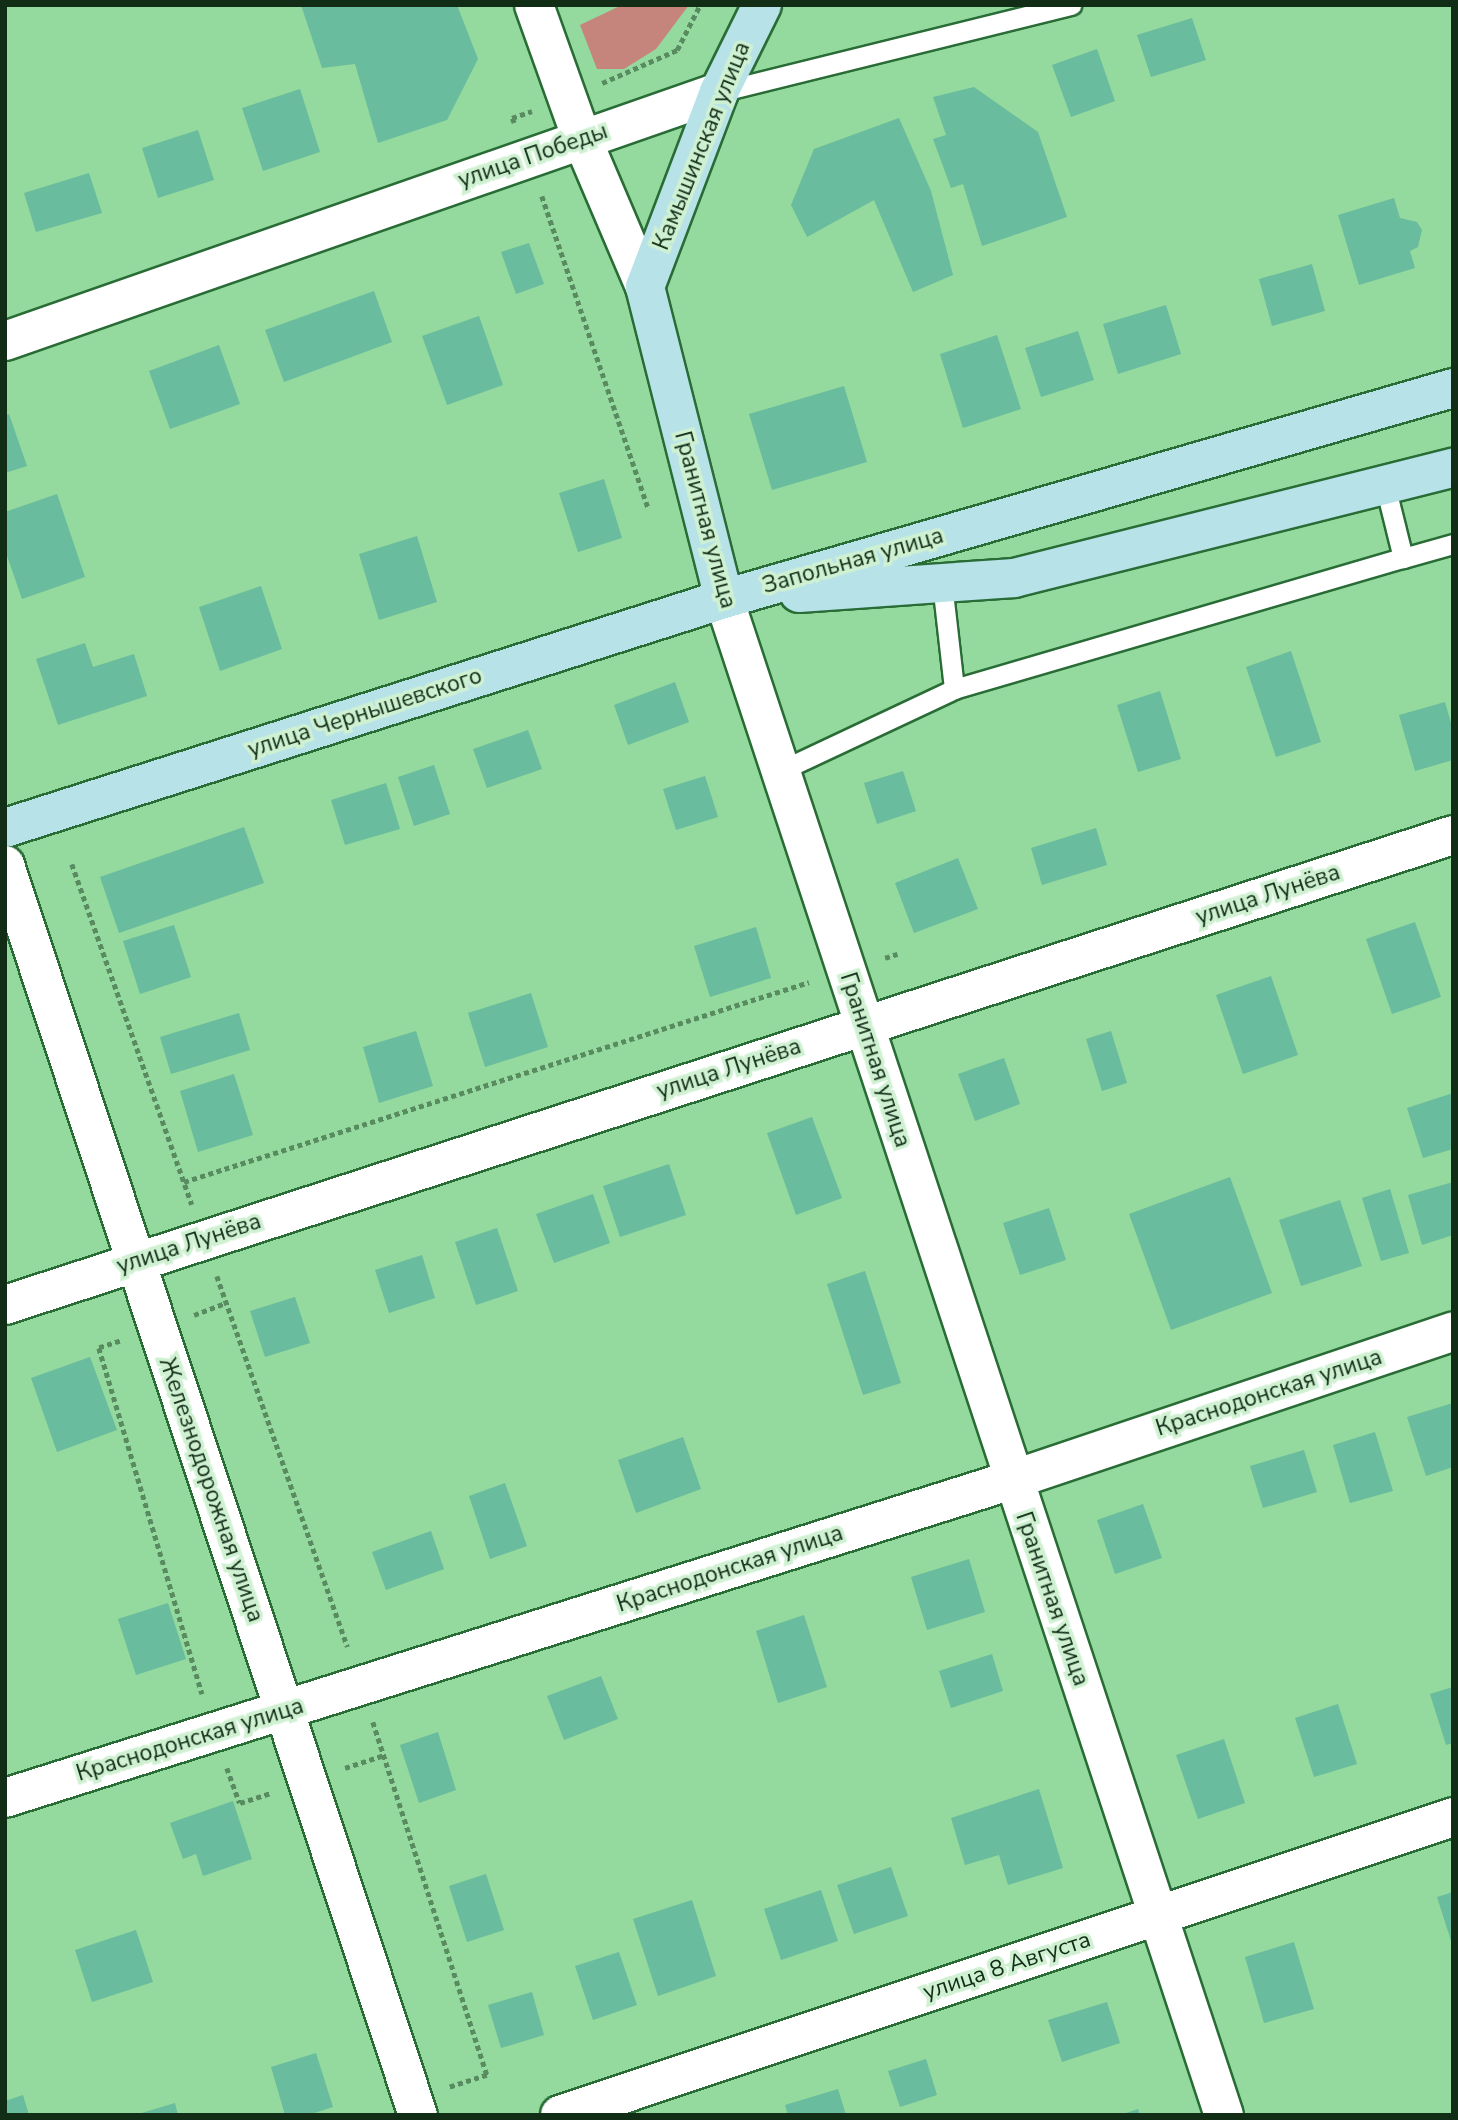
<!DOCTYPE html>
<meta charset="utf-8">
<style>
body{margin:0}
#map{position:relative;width:1458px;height:2120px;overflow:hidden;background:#94d99d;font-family:"Nunito Sans",sans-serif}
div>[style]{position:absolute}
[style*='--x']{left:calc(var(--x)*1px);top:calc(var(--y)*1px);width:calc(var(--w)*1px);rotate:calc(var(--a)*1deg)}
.green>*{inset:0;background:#c6857c}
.building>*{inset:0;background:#69bc9d}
.path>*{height:4.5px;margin-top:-2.25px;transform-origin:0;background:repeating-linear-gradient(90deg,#588b60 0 5px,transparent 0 8.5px)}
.roads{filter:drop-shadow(2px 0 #296c36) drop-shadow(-2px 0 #296c36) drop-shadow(0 2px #296c36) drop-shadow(0 -2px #296c36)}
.lane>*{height:19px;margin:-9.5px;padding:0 9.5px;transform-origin:9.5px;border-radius:9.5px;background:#fff}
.street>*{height:38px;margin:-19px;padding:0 19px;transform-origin:19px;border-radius:19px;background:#fff}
.secondary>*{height:38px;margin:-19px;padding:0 19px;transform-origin:19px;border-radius:19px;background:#b6e2e8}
span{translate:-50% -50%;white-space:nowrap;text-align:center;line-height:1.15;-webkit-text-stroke:7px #cff1d2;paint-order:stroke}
.street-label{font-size:23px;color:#112d16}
.frame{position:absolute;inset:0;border:7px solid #112d16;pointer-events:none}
</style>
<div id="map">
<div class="green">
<div style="clip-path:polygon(622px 5px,689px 5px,656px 49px,624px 69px,597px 69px,580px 25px)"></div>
</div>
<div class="building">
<div style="clip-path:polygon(301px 5px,457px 5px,478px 59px,447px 120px,378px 143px,355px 64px,322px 68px)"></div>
<div style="clip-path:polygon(1192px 18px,1206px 60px,1151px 77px,1137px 35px)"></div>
<div style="clip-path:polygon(1097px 49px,1115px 101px,1071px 117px,1052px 65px)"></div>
<div style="clip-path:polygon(974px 87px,1038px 132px,1067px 217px,982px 246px,963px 184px,951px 188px,933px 139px,946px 135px,933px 97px)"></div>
<div style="clip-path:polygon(300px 89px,320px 152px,263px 171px,242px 108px)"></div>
<div style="clip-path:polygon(899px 118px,931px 191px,953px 275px,913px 292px,874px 200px,807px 237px,791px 205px,814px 149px)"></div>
<div style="clip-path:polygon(198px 130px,214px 180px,158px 198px,142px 148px)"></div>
<div style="clip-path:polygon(89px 173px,102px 213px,36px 232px,24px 193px)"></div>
<div style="clip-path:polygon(1394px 198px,1400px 218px,1417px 222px,1422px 230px,1418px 247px,1410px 251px,1415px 268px,1359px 285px,1338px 215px)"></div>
<div style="clip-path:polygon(529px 243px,544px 284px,516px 294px,501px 252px)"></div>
<div style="clip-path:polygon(1312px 264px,1325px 311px,1272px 326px,1259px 279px)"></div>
<div style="clip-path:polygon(374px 291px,392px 342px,284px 382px,265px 330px)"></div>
<div style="clip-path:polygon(1166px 305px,1181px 354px,1118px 374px,1103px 324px)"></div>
<div style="clip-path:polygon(479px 316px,503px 385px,447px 405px,422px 336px)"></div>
<div style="clip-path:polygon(1078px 331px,1094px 380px,1041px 397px,1025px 348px)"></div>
<div style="clip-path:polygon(997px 335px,1021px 409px,963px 428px,940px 354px)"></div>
<div style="clip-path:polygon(219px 345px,240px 404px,170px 429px,149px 371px)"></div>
<div style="clip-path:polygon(844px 386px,867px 462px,772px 490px,749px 414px)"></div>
<div style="clip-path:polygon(9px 414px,27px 466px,5px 473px,5px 416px)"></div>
<div style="clip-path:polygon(604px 479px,622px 538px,578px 552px,559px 493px)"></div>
<div style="clip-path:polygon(57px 494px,85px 577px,22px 599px,5px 550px,5px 512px)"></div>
<div style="clip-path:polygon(417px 536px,437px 602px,379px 620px,359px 554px)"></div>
<div style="clip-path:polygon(261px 586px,282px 649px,220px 671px,199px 607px)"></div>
<div style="clip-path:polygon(85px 643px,93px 667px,134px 654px,147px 696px,58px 725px,36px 659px)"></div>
<div style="clip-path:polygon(1291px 651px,1321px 742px,1276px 757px,1246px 667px)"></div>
<div style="clip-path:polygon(675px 682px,689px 722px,628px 745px,614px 705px)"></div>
<div style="clip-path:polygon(1160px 691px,1181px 759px,1138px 772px,1117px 705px)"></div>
<div style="clip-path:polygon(1445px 702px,1453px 730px,1453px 760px,1415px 771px,1399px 715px)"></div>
<div style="clip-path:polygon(528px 730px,542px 769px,487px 788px,473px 749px)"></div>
<div style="clip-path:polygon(434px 765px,450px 814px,414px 826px,398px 777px)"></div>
<div style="clip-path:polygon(903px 771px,916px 811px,877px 824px,864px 783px)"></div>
<div style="clip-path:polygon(705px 776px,718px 817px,676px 830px,663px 789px)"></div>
<div style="clip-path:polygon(386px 783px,400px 829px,345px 845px,331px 800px)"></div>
<div style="clip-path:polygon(244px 827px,264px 883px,119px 933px,100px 877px)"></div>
<div style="clip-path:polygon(1096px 828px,1107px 865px,1042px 885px,1031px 848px)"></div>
<div style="clip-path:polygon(958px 858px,978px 909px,914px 933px,895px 883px)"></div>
<div style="clip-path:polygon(1415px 922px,1441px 997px,1392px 1014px,1366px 939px)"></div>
<div style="clip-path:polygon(174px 925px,191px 977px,140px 994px,123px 941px)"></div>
<div style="clip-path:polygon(756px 927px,771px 978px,710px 997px,694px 946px)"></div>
<div style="clip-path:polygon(1271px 976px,1298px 1055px,1243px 1074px,1216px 995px)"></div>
<div style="clip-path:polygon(531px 993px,548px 1047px,485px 1067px,468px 1013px)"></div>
<div style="clip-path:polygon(239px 1013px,250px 1050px,171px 1074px,160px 1037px)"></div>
<div style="clip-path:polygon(416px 1031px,433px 1086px,379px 1103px,363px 1047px)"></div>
<div style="clip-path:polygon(1111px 1031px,1127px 1083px,1102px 1091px,1086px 1039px)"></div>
<div style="clip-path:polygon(1004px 1058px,1020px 1104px,975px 1121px,958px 1074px)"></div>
<div style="clip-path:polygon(234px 1074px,253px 1135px,198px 1152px,180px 1091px)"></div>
<div style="clip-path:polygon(1453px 1093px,1453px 1149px,1423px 1158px,1407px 1108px)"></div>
<div style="clip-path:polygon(812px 1117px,842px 1198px,796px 1215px,767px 1133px)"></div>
<div style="clip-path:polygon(669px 1164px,686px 1215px,620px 1237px,603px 1186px)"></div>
<div style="clip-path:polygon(1230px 1177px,1272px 1293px,1171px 1330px,1129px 1214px)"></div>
<div style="clip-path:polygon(1453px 1182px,1453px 1235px,1422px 1245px,1408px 1195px)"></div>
<div style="clip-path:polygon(1390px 1189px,1409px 1253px,1381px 1261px,1362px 1198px)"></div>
<div style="clip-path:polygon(593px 1194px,610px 1243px,554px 1263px,536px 1214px)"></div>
<div style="clip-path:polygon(1340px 1200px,1362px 1266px,1301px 1286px,1279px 1220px)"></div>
<div style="clip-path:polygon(1049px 1208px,1066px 1260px,1020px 1275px,1003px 1223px)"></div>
<div style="clip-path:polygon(497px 1228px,518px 1291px,476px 1305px,455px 1242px)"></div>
<div style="clip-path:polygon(422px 1255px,435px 1298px,389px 1313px,375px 1270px)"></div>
<div style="clip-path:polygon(865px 1271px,901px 1383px,863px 1395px,827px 1284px)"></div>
<div style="clip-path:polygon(295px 1297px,310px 1343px,265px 1357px,250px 1311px)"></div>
<div style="clip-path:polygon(90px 1357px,117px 1430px,57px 1452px,31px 1378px)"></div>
<div style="clip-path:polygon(1453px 1403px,1453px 1467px,1426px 1476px,1407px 1417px)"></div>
<div style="clip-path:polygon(1375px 1432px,1393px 1491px,1350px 1503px,1333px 1445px)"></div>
<div style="clip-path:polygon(683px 1437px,701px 1489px,636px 1513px,618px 1460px)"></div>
<div style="clip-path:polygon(1304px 1450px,1317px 1492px,1263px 1508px,1250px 1466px)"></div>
<div style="clip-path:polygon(505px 1483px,527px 1546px,490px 1559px,469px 1496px)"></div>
<div style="clip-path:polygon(1143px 1504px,1162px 1558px,1115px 1574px,1097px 1520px)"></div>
<div style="clip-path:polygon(431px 1531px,444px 1569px,386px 1590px,372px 1552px)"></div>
<div style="clip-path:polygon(969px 1559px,985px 1612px,927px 1630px,911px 1577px)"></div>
<div style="clip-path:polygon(168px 1603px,186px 1659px,136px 1675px,118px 1619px)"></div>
<div style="clip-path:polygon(804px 1615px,827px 1687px,778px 1703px,756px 1631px)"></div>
<div style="clip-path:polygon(992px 1654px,1003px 1691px,951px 1708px,939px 1671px)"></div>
<div style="clip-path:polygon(601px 1676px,618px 1719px,564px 1740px,547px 1696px)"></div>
<div style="clip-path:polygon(1453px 1687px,1453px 1743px,1446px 1745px,1430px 1694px)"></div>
<div style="clip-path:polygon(1338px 1704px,1357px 1764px,1314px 1777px,1295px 1718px)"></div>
<div style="clip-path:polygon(438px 1732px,456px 1790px,419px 1803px,400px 1745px)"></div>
<div style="clip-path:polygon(1224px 1739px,1245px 1803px,1198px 1819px,1176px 1755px)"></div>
<div style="clip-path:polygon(1039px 1789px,1063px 1868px,1008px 1885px,999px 1855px,965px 1865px,951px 1818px)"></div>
<div style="clip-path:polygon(233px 1801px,252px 1859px,203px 1876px,196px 1854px,183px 1859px,170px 1823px)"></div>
<div style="clip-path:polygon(891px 1867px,908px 1916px,854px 1934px,837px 1885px)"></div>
<div style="clip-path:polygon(486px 1874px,504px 1930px,467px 1942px,449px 1886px)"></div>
<div style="clip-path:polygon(821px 1890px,838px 1941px,781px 1960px,764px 1909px)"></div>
<div style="clip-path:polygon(1453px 1892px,1453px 1944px,1452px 1944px,1437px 1897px)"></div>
<div style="clip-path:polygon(692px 1900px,716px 1976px,658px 1996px,633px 1919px)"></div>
<div style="clip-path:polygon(136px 1930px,153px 1982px,92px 2002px,75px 1950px)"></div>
<div style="clip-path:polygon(1294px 1942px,1314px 2009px,1264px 2023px,1245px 1957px)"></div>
<div style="clip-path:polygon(619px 1952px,637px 2005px,593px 2020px,575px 1966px)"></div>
<div style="clip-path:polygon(532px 1992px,544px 2035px,501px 2048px,488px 2005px)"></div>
<div style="clip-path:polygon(1107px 2002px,1120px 2043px,1062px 2062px,1048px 2020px)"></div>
<div style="clip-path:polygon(316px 2053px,333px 2107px,308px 2115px,285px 2115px,271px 2067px)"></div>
<div style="clip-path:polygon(926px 2059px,937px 2095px,900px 2107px,888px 2071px)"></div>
<div style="clip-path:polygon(838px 2089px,846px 2115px,788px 2115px,785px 2105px)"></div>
<div style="clip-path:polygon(23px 2095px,29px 2115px,5px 2115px,5px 2101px)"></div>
<div style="clip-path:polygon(175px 2103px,178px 2115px,138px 2115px,138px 2114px)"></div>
<div style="clip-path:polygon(1138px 2109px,1140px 2115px,1123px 2115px,1123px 2114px)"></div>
</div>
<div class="path">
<div style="--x:602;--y:83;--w:82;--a:-23.7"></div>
<div style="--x:677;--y:50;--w:51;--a:-62.9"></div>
<div style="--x:514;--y:123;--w:5;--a:-112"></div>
<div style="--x:512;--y:118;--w:21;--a:-19"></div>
<div style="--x:542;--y:196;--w:330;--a:71.2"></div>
<div style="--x:72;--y:864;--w:361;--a:70.6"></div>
<div style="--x:885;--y:958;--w:13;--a:-18"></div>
<div style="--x:184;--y:1182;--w:656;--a:-17.74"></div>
<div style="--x:217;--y:1276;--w:393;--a:70.6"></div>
<div style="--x:194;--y:1315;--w:34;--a:-21"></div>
<div style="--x:120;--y:1341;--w:22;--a:162"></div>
<div style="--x:99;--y:1348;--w:361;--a:73.4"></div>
<div style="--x:373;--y:1722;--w:371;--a:72.1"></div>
<div style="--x:487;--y:2075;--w:40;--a:162"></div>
<div style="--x:227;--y:1768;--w:37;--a:70"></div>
<div style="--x:240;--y:1803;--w:32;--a:-18"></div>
<div style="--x:345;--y:1768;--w:41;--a:-18.4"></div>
</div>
<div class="roads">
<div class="lane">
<div style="--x:719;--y:92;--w:363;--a:-13.9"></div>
<div style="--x:1403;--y:558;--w:52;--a:-15.6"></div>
<div style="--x:942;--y:583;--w:107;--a:83.5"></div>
<div style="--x:954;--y:689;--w:468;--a:-16.3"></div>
<div style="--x:1403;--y:558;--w:75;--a:-103.9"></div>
<div style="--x:780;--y:771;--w:192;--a:-25.2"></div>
</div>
<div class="street">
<div style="--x:534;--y:5;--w:142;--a:70.3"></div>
<div style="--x:582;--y:139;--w:161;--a:66.9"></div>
<div style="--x:5;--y:341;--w:756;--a:-19.23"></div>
<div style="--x:724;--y:599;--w:1596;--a:71.75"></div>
<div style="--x:5;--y:865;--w:1316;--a:71.72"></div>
<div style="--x:5;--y:1305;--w:1522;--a:-17.98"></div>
<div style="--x:5;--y:1798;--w:1056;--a:-17.53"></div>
<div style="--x:1012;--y:1480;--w:465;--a:-18.6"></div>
<div style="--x:560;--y:2115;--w:941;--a:-18.45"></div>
</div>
<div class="secondary">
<div style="--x:799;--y:593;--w:216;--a:-4"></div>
<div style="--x:1014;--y:578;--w:453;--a:-14.1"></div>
<div style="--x:724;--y:599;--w:322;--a:-104.2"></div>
<div style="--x:645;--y:287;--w:209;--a:-69.2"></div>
<div style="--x:719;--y:92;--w:97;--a:-63.7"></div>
<div style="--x:5;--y:828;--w:755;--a:-17.67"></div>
<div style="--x:724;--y:599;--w:759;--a:-16.14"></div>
</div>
</div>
<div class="street-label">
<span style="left:702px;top:146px;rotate:-68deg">Камышинская улица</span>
<span style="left:533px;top:156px;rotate:-19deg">улица Победы</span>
<span style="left:705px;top:520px;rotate:75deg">Гранитная улица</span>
<span style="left:853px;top:561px;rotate:-16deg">Запольная улица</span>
<span style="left:365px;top:713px;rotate:-18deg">улица Чернышевского</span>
<span style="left:1268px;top:895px;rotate:-18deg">улица Лунёва</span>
<span style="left:875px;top:1060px;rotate:72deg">Гранитная улица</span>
<span style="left:729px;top:1069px;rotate:-18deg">улица Лунёва</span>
<span style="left:189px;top:1244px;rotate:-18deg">улица Лунёва</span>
<span style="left:1269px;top:1393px;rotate:-18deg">Краснодонская улица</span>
<span style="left:211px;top:1490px;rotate:71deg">Железнодорожная улица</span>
<span style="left:730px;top:1569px;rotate:-18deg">Краснодонская улица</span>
<span style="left:1052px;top:1599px;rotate:71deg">Гранитная улица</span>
<span style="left:190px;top:1740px;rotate:-17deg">Краснодонская улица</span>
<span style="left:1007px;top:1966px;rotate:-18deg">улица 8 Августа</span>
</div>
<div class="frame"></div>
</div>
